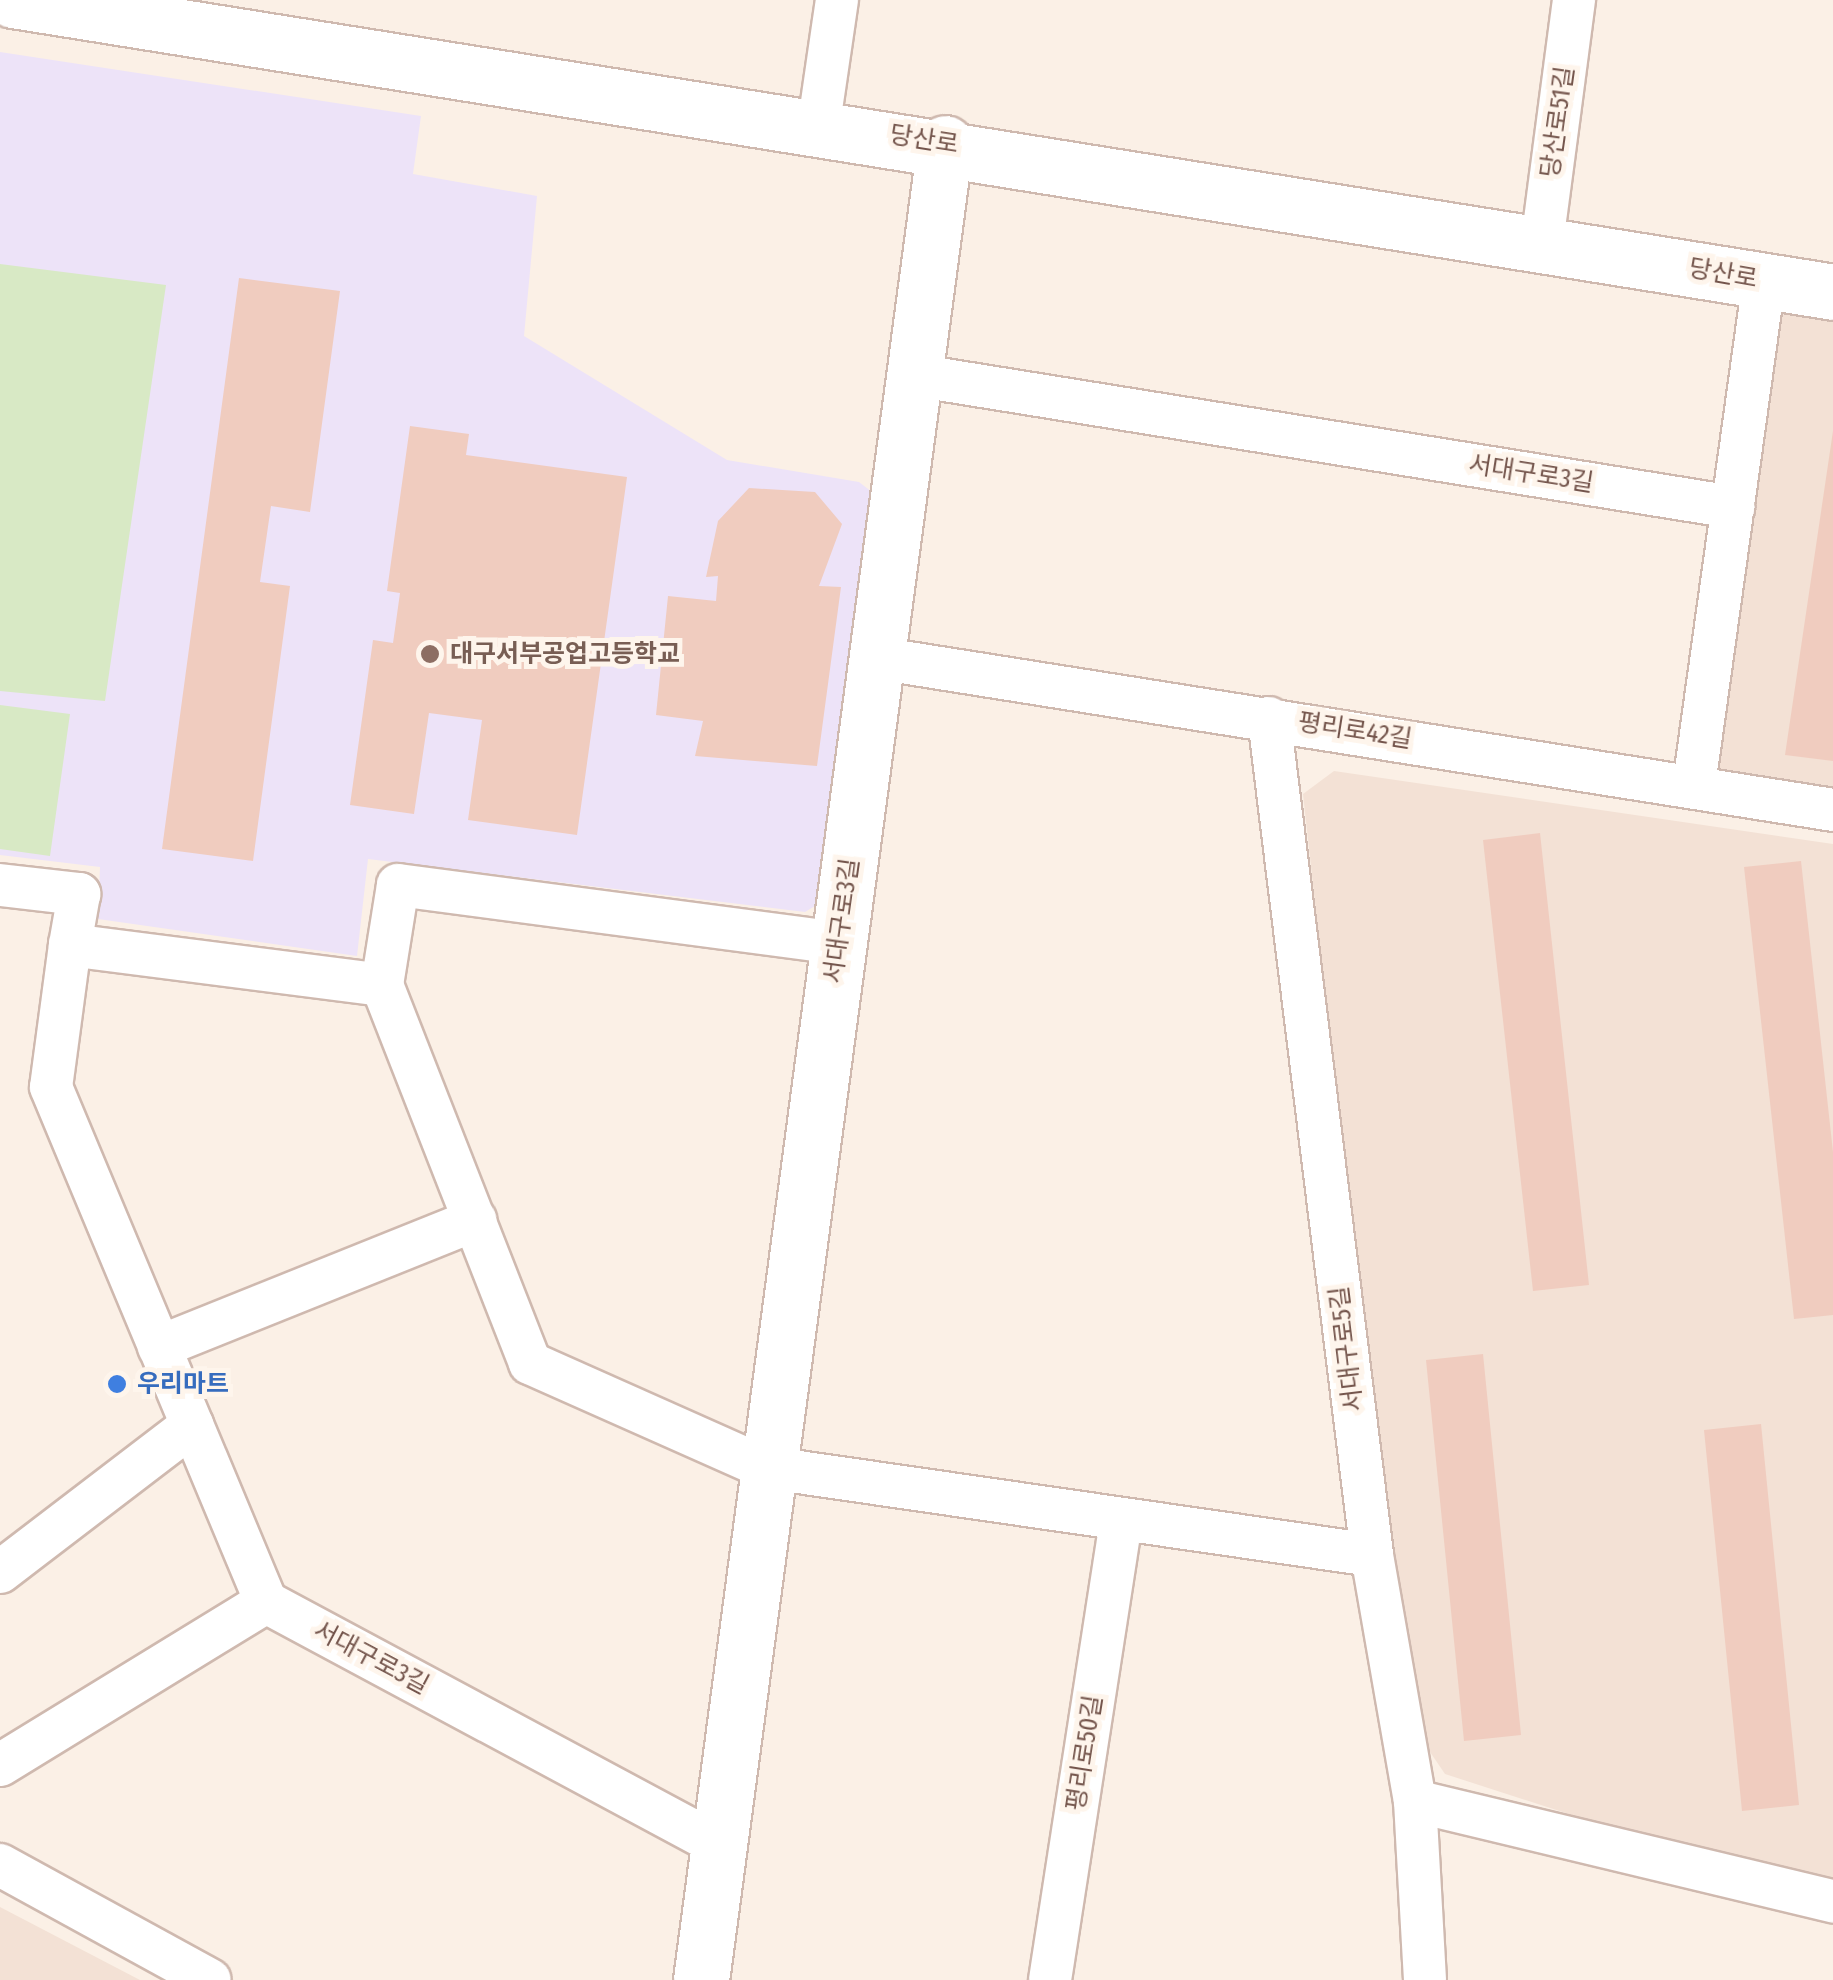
<!DOCTYPE html>
<meta charset="utf-8">
<style>
body{margin:0}
#map{position:relative;width:1833px;height:1980px;overflow:hidden;background:#fbf0e6;font-family:"Fira Sans Condensed","Noto Sans KR",sans-serif}
div>[style]{position:absolute}
[style*='--x']{left:calc(var(--x)*1px);top:calc(var(--y)*1px);width:calc(var(--w)*1px);rotate:calc(var(--a)*1deg)}
.residential>*{inset:0;background:#f3e1d5}
.education>*{inset:0;background:#ede3f8}
.green>*{inset:0;background:#d8e9c5}
.building>*{inset:0;background:#f0ccbf}
.roads{filter:drop-shadow(2px 0 #cfb9af) drop-shadow(-2px 0 #cfb9af) drop-shadow(0 2px #cfb9af) drop-shadow(0 -2px #cfb9af)}
.street>*{height:42px;margin:-21px;padding:0 21px;transform-origin:21px;border-radius:21px;background:#fff}
.secondary>*{height:55px;margin:-27.5px;padding:0 27.5px;transform-origin:27.5px;border-radius:27.5px;background:#fff}
.dots>*{width:28px;height:28px;translate:-50% -50%;box-sizing:border-box;border:5px solid #fef5ec;border-radius:50%}
span{translate:-50% -50%;white-space:nowrap;text-align:center;line-height:1.15;-webkit-text-stroke:10px #fef5ec;paint-order:stroke}
.street-label{font-size:25px;color:#74554c}
.education-label{font-size:25px;color:#785e54;font-weight:700}
.left{translate:0 -50%;text-align:left}
.shop-label{font-size:25px;color:#366cbe;font-weight:700}
</style>
<div id="map">
<div class="residential">
<div style="clip-path:polygon(1764px 281px,1833px 298px,1833px 802px,1694px 785px)"></div>
<div style="clip-path:polygon(1334px 771px,1833px 844px,1833px 1883px,1674px 1848px,1445px 1774px,1426px 1746px,1385px 1537px,1303px 794px)"></div>
<div style="clip-path:polygon(0 1907px,140px 1980px,0 1980px)"></div>
</div>
<div class="education">
<div style="clip-path:polygon(0 52px,421px 116px,413px 174px,537px 196px,524px 336px,727px 460px,859px 482px,881px 499px,825px 900px,805px 912px,368px 859px,357px 956px,98px 919px,100px 867px,0 855px)"></div>
</div>
<div class="green">
<div style="clip-path:polygon(0 264px,166px 285px,105px 701px,0 691px)"></div>
<div style="clip-path:polygon(0 705px,70px 714px,50px 856px,0 849px)"></div>
</div>
<div class="building">
<div style="clip-path:polygon(239px 278px,340px 291px,310px 512px,271px 506px,260px 582px,290px 586px,253px 861px,162px 849px)"></div>
<div style="clip-path:polygon(410px 426px,469px 434px,466px 455px,627px 477px,577px 835px,468px 820px,482px 720px,429px 713px,414px 814px,350px 805px,373px 640px,393px 643px,400px 593px,387px 591px)"></div>
<div style="clip-path:polygon(1833px 431px,1833px 761px,1785px 755px)"></div>
<div style="clip-path:polygon(749px 488px,815px 492px,842px 524px,819px 586px,841px 587px,817px 766px,695px 756px,703px 721px,656px 715px,668px 596px,716px 601px,718px 576px,706px 577px,718px 521px)"></div>
<div style="clip-path:polygon(1540px 833px,1589px 1285px,1533px 1291px,1483px 840px)"></div>
<div style="clip-path:polygon(1801px 861px,1833px 1152px,1833px 1315px,1794px 1319px,1744px 867px)"></div>
<div style="clip-path:polygon(1483px 1354px,1521px 1735px,1464px 1741px,1426px 1360px)"></div>
<div style="clip-path:polygon(1761px 1424px,1799px 1805px,1742px 1811px,1704px 1430px)"></div>
</div>
<div class="roads">
<div class="street">
<div style="--x:819;--y:123;--w:124;--a:-81.7"></div>
<div style="--x:1542;--y:243;--w:245;--a:-82.5"></div>
<div style="--x:914;--y:375;--w:830;--a:9.16"></div>
<div style="--x:877;--y:658;--w:968;--a:9.03"></div>
<div style="--x:1269;--y:718;--w:843;--a:82.98"></div>
<div style="--x:1372;--y:1555;--w:250;--a:80.1"></div>
<div style="--x:1415;--y:1801;--w:179;--a:86.8"></div>
<div style="--x:1694;--y:785;--w:509;--a:-82.09"></div>
<div style="--x:0;--y:885;--w:80;--a:6.5"></div>
<div style="--x:79;--y:894;--w:52;--a:100"></div>
<div style="--x:70;--y:945;--w:315;--a:7.3"></div>
<div style="--x:70;--y:945;--w:143;--a:97.6"></div>
<div style="--x:51;--y:1087;--w:558;--a:67.34"></div>
<div style="--x:266;--y:1602;--w:514;--a:28.21"></div>
<div style="--x:382;--y:985;--w:406;--a:68.6"></div>
<div style="--x:530;--y:1363;--w:256;--a:24"></div>
<div style="--x:764;--y:1467;--w:614;--a:8.24"></div>
<div style="--x:382;--y:985;--w:101;--a:-80.9"></div>
<div style="--x:398;--y:885;--w:445;--a:7.5"></div>
<div style="--x:159;--y:1347;--w:341;--a:-21.9"></div>
<div style="--x:0;--y:1572;--w:242;--a:-37.4"></div>
<div style="--x:0;--y:1765;--w:312;--a:-31.5"></div>
<div style="--x:1415;--y:1801;--w:430;--a:13.5"></div>
<div style="--x:0;--y:1865;--w:239;--a:28.7"></div>
<div style="--x:1050;--y:1980;--w:459;--a:-81.2"></div>
</div>
<div class="secondary">
<div style="--x:13;--y:0;--w:1843;--a:9.11"></div>
<div style="--x:701;--y:1980;--w:1853;--a:-82.43"></div>
</div>
</div>
<div class="dots">
<div style="left:430px;top:654px;background:#8d6e63"></div>
<div style="left:117px;top:1384px;background:#3f7fe0"></div>
</div>
<div class="street-label">
<span style="left:1558px;top:122px;rotate:-82deg">당산로51길</span>
<span style="left:924px;top:140px;rotate:9deg">당산로</span>
<span style="left:1723px;top:274px;rotate:10deg">당산로</span>
<span style="left:1531px;top:474px;rotate:9deg">서대구로3길</span>
<span style="left:1355px;top:731px;rotate:9deg">평리로42길</span>
<span style="left:842px;top:921px;rotate:-82deg">서대구로3길</span>
<span style="left:1347px;top:1349px;rotate:-97deg">서대구로5길</span>
<span style="left:371px;top:1658px;rotate:28deg">서대구로3길</span>
<span style="left:1085px;top:1753px;rotate:-81deg">평리로50길</span>
</div>
<div class="education-label">
<span class="left" style="left:450px;top:654px">대구서부공업고등학교</span>
</div>
<div class="shop-label">
<span class="left" style="left:137px;top:1384px">우리마트</span>
</div>
</div>
